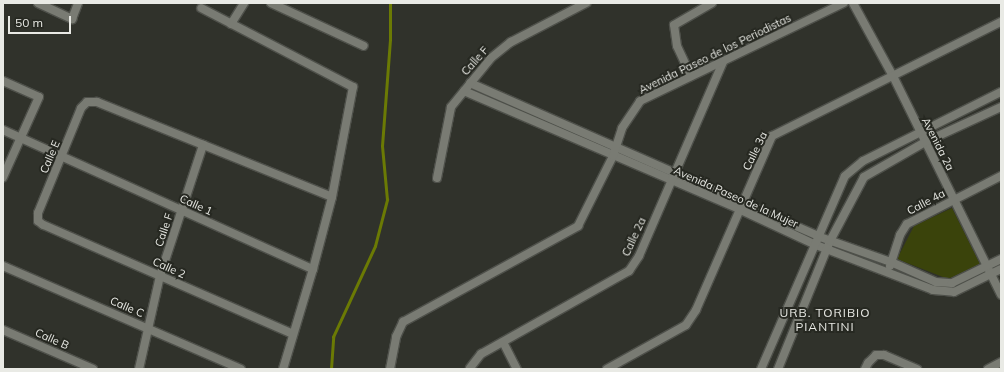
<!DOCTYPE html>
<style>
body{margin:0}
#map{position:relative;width:1004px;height:372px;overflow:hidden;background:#30322b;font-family:Mulish,sans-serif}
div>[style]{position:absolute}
.green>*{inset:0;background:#3a430b}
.stream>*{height:2.5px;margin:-1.25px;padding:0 1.25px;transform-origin:1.25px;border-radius:1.25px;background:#6b7a04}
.roads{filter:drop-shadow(1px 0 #4e504a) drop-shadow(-1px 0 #4e504a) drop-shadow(0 1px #4e504a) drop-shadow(0 -1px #4e504a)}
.minor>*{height:8px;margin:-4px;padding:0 4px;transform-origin:4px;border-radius:4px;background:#797b73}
span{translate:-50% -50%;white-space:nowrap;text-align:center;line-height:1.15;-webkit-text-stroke:4px #262821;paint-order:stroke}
.street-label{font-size:11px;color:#e9eae5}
.neighbourhood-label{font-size:12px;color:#e9eae5;letter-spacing:1px}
.frame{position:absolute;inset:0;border:4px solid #e9eae5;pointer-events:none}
.scale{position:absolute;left:8px;top:16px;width:63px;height:18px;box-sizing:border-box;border:2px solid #e9eae5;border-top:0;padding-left:5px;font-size:12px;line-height:14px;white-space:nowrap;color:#e9eae5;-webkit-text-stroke:3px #262821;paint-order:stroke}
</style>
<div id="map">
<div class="green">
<i style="clip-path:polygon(952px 208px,980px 264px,948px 279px,897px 259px,914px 226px)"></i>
</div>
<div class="stream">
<i style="left:331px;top:369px;width:32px;rotate:-86deg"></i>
<i style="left:333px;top:337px;width:100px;rotate:-65.2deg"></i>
<i style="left:375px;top:246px;width:48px;rotate:-75.4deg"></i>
<i style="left:387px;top:200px;width:54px;rotate:-95.3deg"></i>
<i style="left:382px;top:146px;width:106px;rotate:-85.7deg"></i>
<i style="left:390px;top:40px;width:37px;rotate:-90deg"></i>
</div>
<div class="roads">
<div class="minor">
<i style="left:38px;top:3px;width:38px;rotate:25deg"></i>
<i style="left:72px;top:19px;width:17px;rotate:-69deg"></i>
<i style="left:271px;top:3px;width:102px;rotate:24.8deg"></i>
<i style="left:853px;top:3px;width:83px;rotate:61.3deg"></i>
<i style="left:893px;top:76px;width:244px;rotate:63.7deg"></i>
<i style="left:231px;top:24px;width:25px;rotate:-58deg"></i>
<i style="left:691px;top:76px;width:33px;rotate:-115deg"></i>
<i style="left:677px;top:46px;width:21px;rotate:-98deg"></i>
<i style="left:674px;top:25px;width:44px;rotate:-30.1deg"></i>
<i style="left:3px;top:81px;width:39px;rotate:24deg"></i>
<i style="left:39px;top:97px;width:88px;rotate:114.2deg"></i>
<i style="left:470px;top:83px;width:382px;rotate:23.7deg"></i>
<i style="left:820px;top:237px;width:75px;rotate:19.4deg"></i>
<i style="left:891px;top:262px;width:49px;rotate:24deg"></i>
<i style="left:936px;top:282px;width:16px;rotate:4deg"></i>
<i style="left:952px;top:283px;width:55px;rotate:-26.1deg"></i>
<i style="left:464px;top:91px;width:301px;rotate:23.2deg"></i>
<i style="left:741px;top:210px;width:83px;rotate:25deg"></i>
<i style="left:816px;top:245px;width:125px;rotate:21deg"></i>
<i style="left:933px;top:290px;width:21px;rotate:5deg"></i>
<i style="left:954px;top:292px;width:52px;rotate:-26.1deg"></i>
<i style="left:3px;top:130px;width:340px;rotate:24.2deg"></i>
<i style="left:313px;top:269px;width:74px;rotate:-75.2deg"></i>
<i style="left:332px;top:197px;width:112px;rotate:-79.2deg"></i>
<i style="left:353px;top:87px;width:171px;rotate:-152.5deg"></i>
<i style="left:437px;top:178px;width:72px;rotate:-78.8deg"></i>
<i style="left:451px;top:107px;width:63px;rotate:-50.8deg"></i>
<i style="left:491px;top:58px;width:26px;rotate:-39deg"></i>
<i style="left:511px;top:42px;width:85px;rotate:-27.5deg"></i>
<i style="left:3px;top:266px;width:259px;rotate:23.4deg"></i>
<i style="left:890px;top:266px;width:33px;rotate:-72deg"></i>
<i style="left:900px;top:235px;width:13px;rotate:-58deg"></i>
<i style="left:907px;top:224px;width:106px;rotate:-27.1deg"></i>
<i style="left:3px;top:330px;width:98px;rotate:23.4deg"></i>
<i style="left:293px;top:334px;width:273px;rotate:-156.4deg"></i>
<i style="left:43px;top:225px;width:6px;rotate:-141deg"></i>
<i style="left:38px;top:221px;width:8px;rotate:-90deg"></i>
<i style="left:38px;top:213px;width:113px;rotate:-67.7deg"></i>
<i style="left:81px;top:108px;width:8px;rotate:-45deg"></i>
<i style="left:87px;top:102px;width:10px"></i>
<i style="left:97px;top:102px;width:253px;rotate:22deg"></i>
<i style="left:503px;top:342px;width:30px;rotate:63deg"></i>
<i style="left:470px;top:368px;width:18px;rotate:-52deg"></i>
<i style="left:481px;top:354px;width:170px;rotate:-29.3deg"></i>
<i style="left:629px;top:271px;width:18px;rotate:-56deg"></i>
<i style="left:639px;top:256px;width:211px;rotate:-66.6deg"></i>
<i style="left:139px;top:369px;width:95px;rotate:-77.3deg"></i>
<i style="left:160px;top:276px;width:138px;rotate:-71.8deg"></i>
<i style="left:283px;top:369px;width:104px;rotate:-73.3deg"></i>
<i style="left:390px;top:369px;width:33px;rotate:-79deg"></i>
<i style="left:396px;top:337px;width:17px;rotate:-65deg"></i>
<i style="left:403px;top:322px;width:200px;rotate:-28.7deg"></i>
<i style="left:578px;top:226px;width:78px;rotate:-63.4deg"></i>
<i style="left:613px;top:156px;width:29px;rotate:-72deg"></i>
<i style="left:622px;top:128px;width:32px;rotate:-56deg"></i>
<i style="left:640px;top:101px;width:226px;rotate:-25.7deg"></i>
<i style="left:607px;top:369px;width:90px;rotate:-29.1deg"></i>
<i style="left:686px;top:325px;width:18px;rotate:-56deg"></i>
<i style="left:696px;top:310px;width:190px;rotate:-66.4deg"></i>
<i style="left:772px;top:136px;width:256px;rotate:-26.5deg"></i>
<i style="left:761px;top:369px;width:210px;rotate:-66.5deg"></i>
<i style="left:845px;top:176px;width:23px;rotate:-40deg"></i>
<i style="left:863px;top:161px;width:154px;rotate:-26.6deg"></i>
<i style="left:778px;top:369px;width:138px;rotate:-67.9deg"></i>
<i style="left:830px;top:241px;width:72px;rotate:-62deg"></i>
<i style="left:864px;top:177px;width:70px;rotate:-29.8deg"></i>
<i style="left:925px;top:142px;width:84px;rotate:-24.7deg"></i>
<i style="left:865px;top:369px;width:7px;rotate:-63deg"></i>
<i style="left:868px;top:363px;width:11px;rotate:-45deg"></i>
<i style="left:876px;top:355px;width:8px"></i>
<i style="left:884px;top:355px;width:36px;rotate:23deg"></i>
<i style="left:988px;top:369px;width:15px;rotate:-28deg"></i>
</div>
</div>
<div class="street-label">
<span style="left:715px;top:54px;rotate:-26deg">Avenida Paseo de los Periodistas</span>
<span style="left:475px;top:61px;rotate:-48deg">Calle F</span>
<span style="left:938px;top:144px;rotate:63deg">Avenida 2a</span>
<span style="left:755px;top:151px;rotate:-64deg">Calle 3a</span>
<span style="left:50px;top:157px;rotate:-67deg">Calle E</span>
<span style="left:736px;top:197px;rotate:24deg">Avenida Paseo de la Mujer</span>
<span style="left:926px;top:202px;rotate:-28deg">Calle 4a</span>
<span style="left:196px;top:205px;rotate:24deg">Calle 1</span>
<span style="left:164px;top:230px;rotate:-71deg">Calle F</span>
<span style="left:634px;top:237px;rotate:-65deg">Calle 2a</span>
<span style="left:169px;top:268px;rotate:24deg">Calle 2</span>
<span style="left:127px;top:307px;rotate:23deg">Calle C</span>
<span style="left:52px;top:339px;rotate:24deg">Calle B</span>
</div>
<div class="neighbourhood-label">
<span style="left:825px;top:320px">URB. TORIBIO<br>PIANTINI</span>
</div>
<div class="frame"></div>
<div class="scale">50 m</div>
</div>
